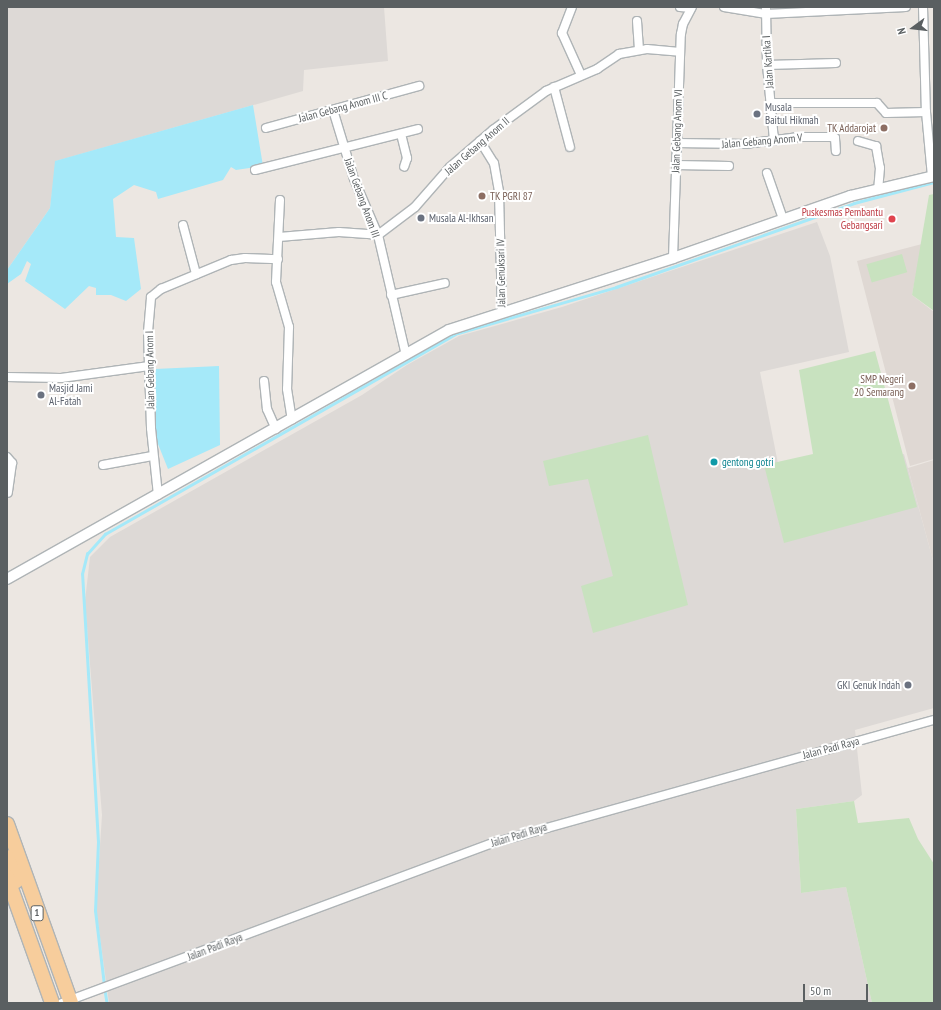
<!DOCTYPE html>
<style>
body{margin:0}
#map{position:relative;width:941px;height:1010px;overflow:hidden;background:#ece7e2;font-family:"PT Sans Narrow",sans-serif}
div>[style]{position:absolute}
.industrial>*{inset:0;background:#ddd9d6}
.education>*{inset:0;background:#dfd8d3}
.green>*{inset:0;background:#c8e2bf;transform-origin:0 0}
.water>*{inset:0;background:#a5e9f9}
.stream>*{height:2.5px;margin:-1.25px;padding:0 1.25px;transform-origin:1.25px;border-radius:1.25px;background:#a5e9f9}
.roads{filter:drop-shadow(1px 0 #afb4b6) drop-shadow(-1px 0 #afb4b6) drop-shadow(0 1px #afb4b6) drop-shadow(0 -1px #afb4b6)}
.minor>*{height:8px;margin:-4px;padding:0 4px;transform-origin:4px;border-radius:4px;background:#fff}
.tertiary>*{height:10px;margin:-5px;padding:0 5px;transform-origin:5px;border-radius:5px;background:#fff}
.trunk>*{height:14px;margin:-7px;padding:0 7px;transform-origin:7px;border-radius:7px;background:#f7cd9c}
.dots>*{width:11px;height:11px;translate:-50% -50%;box-sizing:border-box;border:2px solid #fff;border-radius:50%}
span{translate:-50% -50%;white-space:nowrap;text-align:center;line-height:1.15;-webkit-text-stroke:4px #fff;paint-order:stroke}
.shield-label span{padding:1px 3px;background:#fff;border:1px solid;border-radius:3px;-webkit-text-stroke-width:0}
.shield-label{font-size:10px;color:#5a5f61;font-weight:700}
.street-label{font-size:11px;color:#5a5f61}
.worship-label{font-size:11px;color:#5b616d}
.left{translate:0 -50%;text-align:left}
.right{translate:-100% -50%;text-align:right}
.education-label{font-size:11px;color:#785e54}
.health-label{font-size:11px;color:#be3a42}
.culture-label{font-size:11px;color:#0d838f}
.frame{position:absolute;inset:0;border:8px solid #5a5f61;pointer-events:none}
.north{position:absolute;left:893px;top:8px;width:40px;height:40px;-webkit-text-stroke:3px #fff;paint-order:stroke;rotate:255deg;font-size:11px;font-weight:700;line-height:16px;text-align:center;color:#5a5f61}
.north::after{content:'';display:block;margin:auto;width:14px;height:18px;background:#5a5f61;clip-path:polygon(50% 0,100% 100%,50% 72%,0 100%)}
.scale{position:absolute;left:803px;top:984px;width:65px;height:18px;box-sizing:border-box;border:2px solid #5a5f61;border-top:0;padding-left:5px;font-size:12px;line-height:14px;white-space:nowrap;color:#5a5f61;-webkit-text-stroke:3px #fff;paint-order:stroke}
</style>
<div id="map">
<div class="industrial">
<i style="clip-path:polygon(7px 7px,384px 7px,388px 61px,304px 70px,303px 91px,56px 161px,50px 208px,7px 270px)"></i>
<i style="clip-path:polygon(817px 222px,830px 256px,849px 352px,760px 372px,782px 484px,904px 454px,934px 564px,934px 708px,855px 730px,862px 795px,854px 801px,796px 809px,801px 893px,846px 887px,872px 1003px,109px 1003px,96px 908px,102px 815px,85px 601px,90px 557px,110px 537px,362px 395px,407px 365px,459px 336px,562px 307px)"></i>
</div>
<div class="education">
<i style="clip-path:polygon(922px 244px,912px 295px,934px 312px,934px 459px,910px 466px,857px 261px)"></i>
<i style="clip-path:polygon(934px 460px,934px 564px,908px 468px)"></i>
</div>
<div class="green">
<i style="clip-path:polygon(934px 194px,934px 311px,912px 295px,929px 195px)"></i>
<i style="left:902px;top:254px;width:19px;height:37px;rotate:74deg"></i>
<i style="clip-path:polygon(875px 351px,917px 507px,784px 543px,764px 465px,813px 454px,799px 370px)"></i>
<i style="clip-path:polygon(648px 435px,688px 605px,593px 633px,581px 586px,613px 576px,588px 479px,549px 486px,543px 461px)"></i>
<i style="clip-path:polygon(854px 801px,858px 823px,909px 818px,918px 839px,934px 864px,934px 1003px,872px 1003px,846px 887px,801px 893px,796px 809px)"></i>
</div>
<div class="water">
<i style="clip-path:polygon(253px 105px,263px 166px,236px 170px,231px 167px,223px 180px,158px 199px,156px 192px,134px 185px,113px 199px,116px 237px,134px 238px,141px 289px,126px 301px,111px 295px,96px 295px,96px 288px,89px 286px,65px 309px,25px 281px,31px 264px,27px 261px,21px 274px,7px 284px,7px 270px,50px 208px,55px 161px)"></i>
<i style="clip-path:polygon(219px 366px,220px 445px,168px 469px,156px 439px,155px 369px)"></i>
</div>
<div class="stream">
<i style="left:104px;top:985px;width:75px;rotate:-96.9deg"></i>
<i style="left:95px;top:911px;width:69px;rotate:-87.5deg"></i>
<i style="left:98px;top:842px;width:268px;rotate:-93.4deg"></i>
<i style="left:82px;top:574px;width:21px;rotate:-76deg"></i>
<i style="left:87px;top:554px;width:27px;rotate:-48deg"></i>
<i style="left:105px;top:534px;width:406px;rotate:-29.7deg"></i>
<i style="left:458px;top:333px;width:165px;rotate:-16.2deg"></i>
<i style="left:616px;top:287px;width:252px;rotate:-19.4deg"></i>
<i style="left:854px;top:203px;width:83px;rotate:-14.7deg"></i>
<i style="left:105px;top:990px;width:13px;rotate:81deg"></i>
</div>
<div class="roads">
<div class="minor">
<i style="left:572px;top:7px;width:28px;rotate:111deg"></i>
<i style="left:562px;top:33px;width:46px;rotate:65.7deg"></i>
<i style="left:680px;top:7px;width:11px;rotate:5deg"></i>
<i style="left:724px;top:7px;width:43px;rotate:9.5deg"></i>
<i style="left:766px;top:14px;width:140px;rotate:-2.9deg"></i>
<i style="left:766px;top:7px;width:58px;rotate:89deg"></i>
<i style="left:767px;top:65px;width:76px;rotate:84.7deg"></i>
<i style="left:923px;top:7px;width:105px;rotate:88.4deg"></i>
<i style="left:926px;top:112px;width:65px;rotate:84.7deg"></i>
<i style="left:637px;top:21px;width:29px;rotate:86deg"></i>
<i style="left:767px;top:65px;width:69px;rotate:-1.7deg"></i>
<i style="left:554px;top:87px;width:62px;rotate:75.1deg"></i>
<i style="left:771px;top:103px;width:106px"></i>
<i style="left:877px;top:103px;width:13px;rotate:48deg"></i>
<i style="left:886px;top:113px;width:40px;rotate:-1.4deg"></i>
<i style="left:333px;top:110px;width:72px;rotate:73.1deg"></i>
<i style="left:354px;top:179px;width:61px;rotate:66.8deg"></i>
<i style="left:378px;top:235px;width:123px;rotate:76.9deg"></i>
<i style="left:266px;top:128px;width:159px;rotate:-15.4deg"></i>
<i style="left:401px;top:134px;width:25px;rotate:76deg"></i>
<i style="left:407px;top:158px;width:9px;rotate:108deg"></i>
<i style="left:480px;top:141px;width:26px;rotate:58deg"></i>
<i style="left:494px;top:163px;width:29px;rotate:80deg"></i>
<i style="left:499px;top:192px;width:120px;rotate:88.6deg"></i>
<i style="left:858px;top:141px;width:19px;rotate:16deg"></i>
<i style="left:876px;top:146px;width:22px;rotate:80deg"></i>
<i style="left:880px;top:168px;width:21px;rotate:95deg"></i>
<i style="left:676px;top:143px;width:69px;rotate:0.8deg"></i>
<i style="left:745px;top:144px;width:54px;rotate:-7.4deg"></i>
<i style="left:799px;top:137px;width:32px"></i>
<i style="left:831px;top:137px;width:4px;rotate:14deg"></i>
<i style="left:835px;top:138px;width:13px;rotate:86deg"></i>
<i style="left:676px;top:165px;width:53px;rotate:1.1deg"></i>
<i style="left:255px;top:170px;width:168px;rotate:-14.1deg"></i>
<i style="left:767px;top:173px;width:49px;rotate:70.8deg"></i>
<i style="left:280px;top:200px;width:82px;rotate:92.8deg"></i>
<i style="left:276px;top:282px;width:47px;rotate:73.9deg"></i>
<i style="left:289px;top:327px;width:62px;rotate:91.8deg"></i>
<i style="left:287px;top:389px;width:31px;rotate:81deg"></i>
<i style="left:183px;top:225px;width:51px;rotate:75.1deg"></i>
<i style="left:279px;top:237px;width:60px;rotate:-4.8deg"></i>
<i style="left:339px;top:232px;width:39px;rotate:4deg"></i>
<i style="left:378px;top:235px;width:46px;rotate:-37.1deg"></i>
<i style="left:415px;top:207px;width:53px;rotate:-48.8deg"></i>
<i style="left:450px;top:167px;width:57px;rotate:-40.7deg"></i>
<i style="left:493px;top:130px;width:66px;rotate:-36.3deg"></i>
<i style="left:546px;top:91px;width:56px;rotate:-23.3deg"></i>
<i style="left:597px;top:69px;width:27px;rotate:-34deg"></i>
<i style="left:619px;top:54px;width:28px;rotate:-10deg"></i>
<i style="left:647px;top:49px;width:33px;rotate:5deg"></i>
<i style="left:673px;top:258px;width:224px;rotate:-88deg"></i>
<i style="left:681px;top:34px;width:10px;rotate:-79deg"></i>
<i style="left:683px;top:24px;width:19px;rotate:-62deg"></i>
<i style="left:391px;top:295px;width:55px;rotate:-12.5deg"></i>
<i style="left:7px;top:377px;width:54px;rotate:1.1deg"></i>
<i style="left:61px;top:378px;width:89px;rotate:-7.8deg"></i>
<i style="left:264px;top:381px;width:28px;rotate:84deg"></i>
<i style="left:267px;top:409px;width:22px;rotate:66deg"></i>
<i style="left:7px;top:457px;width:8px;rotate:50deg"></i>
<i style="left:12px;top:463px;width:30px;rotate:98deg"></i>
<i style="left:103px;top:465px;width:50px;rotate:-10.4deg"></i>
<i style="left:158px;top:495px;width:67px;rotate:-96deg"></i>
<i style="left:151px;top:428px;width:96px;rotate:-91.8deg"></i>
<i style="left:148px;top:332px;width:35px;rotate:-85deg"></i>
<i style="left:151px;top:297px;width:13px;rotate:-39deg"></i>
<i style="left:161px;top:289px;width:76px;rotate:-22.5deg"></i>
<i style="left:231px;top:260px;width:14px;rotate:-8deg"></i>
<i style="left:245px;top:258px;width:33px;rotate:2deg"></i>
<i style="left:62px;top:1003px;width:460px;rotate:-20.4deg"></i>
<i style="left:493px;top:843px;width:458px;rotate:-15.6deg"></i>
</div>
<div class="tertiary">
<i style="left:7px;top:579px;width:507px;rotate:-29.39deg"></i>
<i style="left:449px;top:330px;width:235px;rotate:-17.8deg"></i>
<i style="left:673px;top:258px;width:188px;rotate:-19.3deg"></i>
<i style="left:850px;top:196px;width:86px;rotate:-13.4deg"></i>
</div>
<div class="trunk">
<i style="left:7px;top:824px;width:190px;rotate:70.3deg"></i>
<i style="left:7px;top:857px;width:26px;rotate:69deg"></i>
<i style="left:7px;top:877px;width:134px;rotate:70.3deg"></i>
</div>
</div>
<div class="dots">
<i style="left:757px;top:114px;background:#6b7280"></i>
<i style="left:884px;top:128px;background:#8d6e63"></i>
<i style="left:482px;top:196px;background:#8d6e63"></i>
<i style="left:421px;top:218px;background:#6b7280"></i>
<i style="left:892px;top:219px;background:#e0444e"></i>
<i style="left:912px;top:386px;background:#8d6e63"></i>
<i style="left:41px;top:395px;background:#6b7280"></i>
<i style="left:714px;top:462px;background:#0f9aa8"></i>
<i style="left:908px;top:685px;background:#6b7280"></i>
</div>
<div class="shield-label">
<span style="left:37px;top:913px">1</span>
</div>
<div class="street-label">
<span style="left:768px;top:62px;rotate:-94deg">Jalan Kartika I</span>
<span style="left:343px;top:107px;rotate:-15deg">Jalan Gebang Anom III C</span>
<span style="left:677px;top:131px;rotate:-88deg">Jalan Gebang Anom VI</span>
<span style="left:762px;top:141px;rotate:-5deg">Jalan Gebang Anom V</span>
<span style="left:477px;top:146px;rotate:-41deg">Jalan Gebang Anom II</span>
<span style="left:362px;top:198px;rotate:70deg">Jalan Gebang Anom III</span>
<span style="left:501px;top:273px;rotate:-91deg">Jalan Genuksari IV</span>
<span style="left:150px;top:370px;rotate:-91deg">Jalan Gebang Anom I</span>
<span style="left:831px;top:748px;rotate:-15deg">Jalan Padi Raya</span>
<span style="left:519px;top:835px;rotate:-17deg">Jalan Padi Raya</span>
<span style="left:215px;top:947px;rotate:-21deg">Jalan Padi Raya</span>
</div>
<div class="worship-label">
<span class="left" style="left:765px;top:114px">Musala<br>Baitul Hikmah</span>
<span class="left" style="left:429px;top:218px">Musala Al-Ikhsan</span>
<span class="left" style="left:49px;top:395px">Masjid Jami<br>Al-Fatah</span>
<span class="right" style="left:900px;top:685px">GKI Genuk Indah</span>
</div>
<div class="education-label">
<span class="right" style="left:876px;top:128px">TK Addarojat</span>
<span class="left" style="left:490px;top:196px">TK PGRI 87</span>
<span class="right" style="left:904px;top:386px">SMP Negeri<br>20 Semarang</span>
</div>
<div class="health-label">
<span class="right" style="left:883px;top:219px">Puskesmas Pembantu<br>Gebangsari</span>
</div>
<div class="culture-label">
<span class="left" style="left:722px;top:462px">gentong gotri</span>
</div>
<div class="frame"></div>
<div class="north">N</div>
<div class="scale">50 m</div>
</div>
